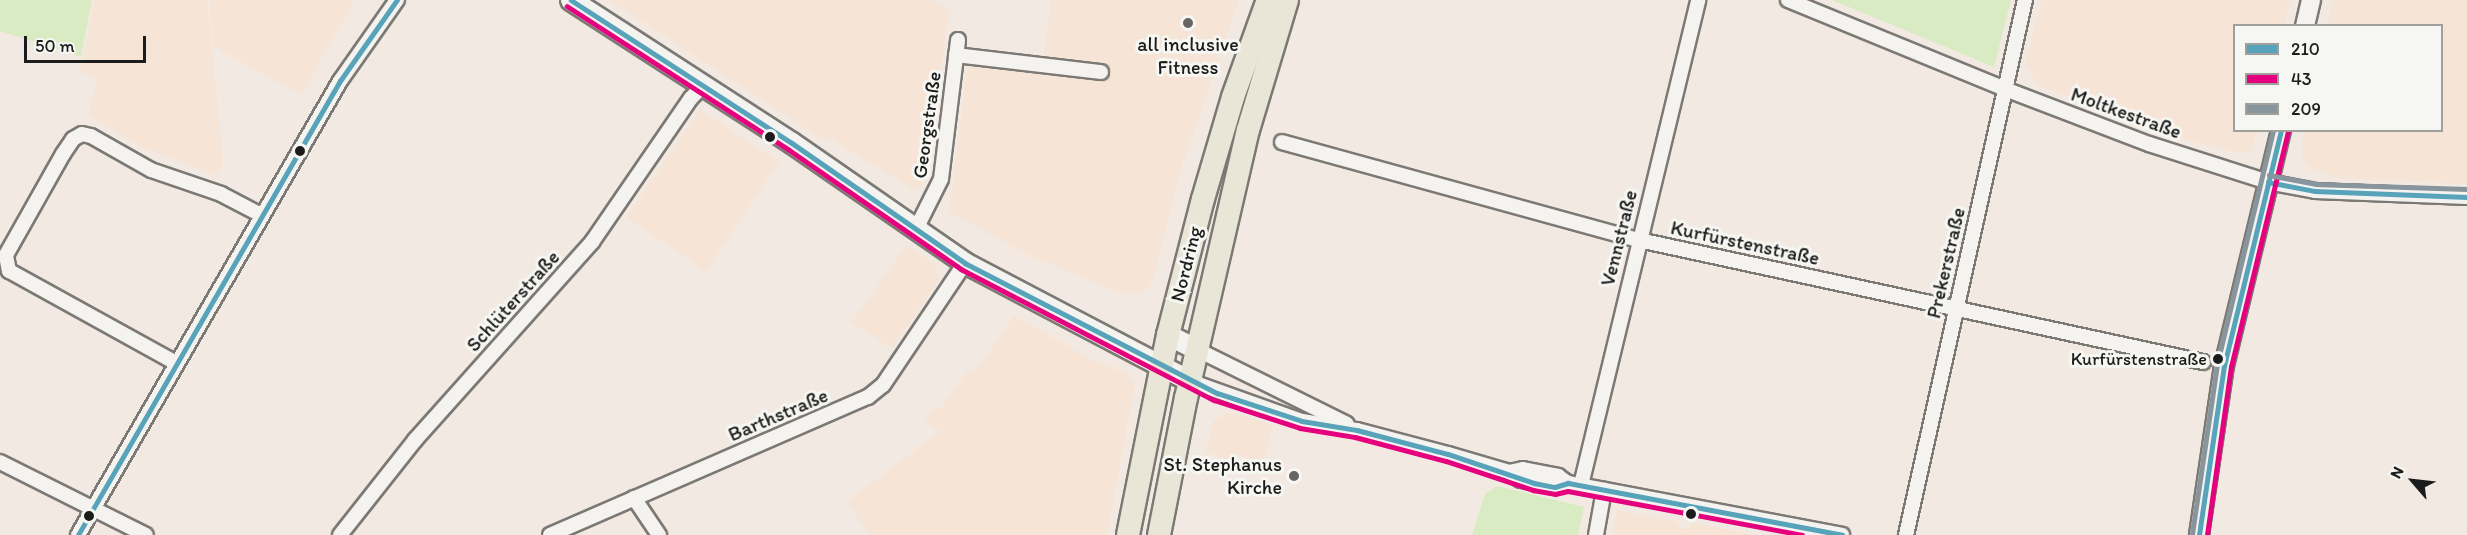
<!DOCTYPE html>
<meta charset="utf-8">
<style>
body{margin:0}
#map{position:relative;width:2467px;height:535px;overflow:hidden;background:#f2eae2;font-family:Itim,sans-serif}
div>[style]{position:absolute}
.built>*{inset:0;background:#f6e4d6;transform-origin:0 0}
.green>*{inset:0;background:#d9ebc2}
.roads{filter:drop-shadow(2px 0 #7c7975) drop-shadow(-2px 0 #7c7975) drop-shadow(0 2px #7c7975) drop-shadow(0 -2px #7c7975)}
.minor>*{height:14px;margin:-7px;padding:0 7px;transform-origin:7px;border-radius:7px;background:#f5f3f0}
.tertiary>*{height:18px;margin:-9px;padding:0 9px;transform-origin:9px;border-radius:9px;background:#f5f3f0}
.secondary>*{height:20px;margin:-10px;padding:0 10px;transform-origin:10px;border-radius:10px;background:#f5f3f0}
.primary>*{height:22px;margin:-11px;padding:0 11px;transform-origin:11px;border-radius:11px;background:#e9e5d7}
.bus-1>*{height:4.5px;margin:-2.25px;padding:0 2.25px;transform-origin:2.25px;border-radius:2.25px;background:#57a3ba}
.bus-2>*{height:4.5px;margin:-2.25px;padding:0 2.25px;transform-origin:2.25px;border-radius:2.25px;background:#e5007d}
.bus-3>*{height:4.5px;margin:-2.25px;padding:0 2.25px;transform-origin:2.25px;border-radius:2.25px;background:#88959d}
.dots>*{width:16px;height:16px;translate:-50% -50%;box-sizing:border-box;border:3px solid #f6f6f2;border-radius:50%}
span{translate:-50% -50%;white-space:nowrap;text-align:center;line-height:1.15;-webkit-text-stroke:6px #f6f6f2;paint-order:stroke}
.bus-label{font-size:18px;color:#1c1c1c}
.right{translate:-100% -50%;text-align:right}
.poi-label{font-size:20px;color:#1c1c1c}
.street-label{font-size:20px;color:#1c1c1c}
.legend{position:absolute;left:2233px;top:24px;width:210px;height:108px;box-sizing:border-box;background:#f6f6f2;border:2px solid #9f9f9c;margin:0;padding:8px 10px;list-style:none;font-size:18px;color:#1c1c1c}
.legend li{display:flex;align-items:center;gap:12px;height:30px}
.legend b{width:30px;border:2px solid #9f9f9c}
.north{position:absolute;left:2383px;top:451px;width:60px;height:60px;-webkit-text-stroke:4px #f6f6f2;paint-order:stroke;rotate:298deg;font-size:16px;font-weight:700;line-height:24px;text-align:center;color:#1c1c1c}
.north::after{content:'';display:block;margin:auto;width:21px;height:27px;background:#1c1c1c;clip-path:polygon(50% 0,100% 100%,50% 72%,0 100%)}
.scale{position:absolute;left:24px;top:36px;width:122px;height:27px;box-sizing:border-box;border:3px solid #1c1c1c;border-top:0;padding-left:8px;font-size:18px;line-height:21px;white-space:nowrap;color:#1c1c1c;-webkit-text-stroke:4px #f6f6f2;paint-order:stroke}
</style>
<div id="map">
<div class="built">
<i style="clip-path:polygon(94px 0,207px 0,223px 161px,217px 175px,143px 148px,89px 116px,97px 77px,80px 72px)"></i>
<i style="clip-path:polygon(209px 0,355px 0,301px 95px,213px 46px)"></i>
<i style="clip-path:polygon(609px 0,932px 0,949px 10px,928px 176px,921px 186px,912px 189px,833px 140px,822px 139px)"></i>
<i style="clip-path:polygon(1051px 0,1239px 0,1181px 169px,1152px 282px,1146px 291px,1138px 294px,1118px 292px,1032px 257px,949px 212px,969px 52px,1043px 61px)"></i>
<i style="clip-path:polygon(2042px 0,2290px 0,2284px 25px,2234px 26px,2234px 130px,2257px 131px,2252px 150px,2242px 154px,2171px 136px,2039px 86px,2025px 64px)"></i>
<i style="clip-path:polygon(2333px 0,2467px 0,2467px 184px,2342px 179px,2311px 169px,2302px 160px,2303px 131px,2442px 130px,2442px 26px,2327px 25px)"></i>
<i style="left:700px;top:109px;width:95px;height:131px;rotate:34deg"></i>
<i style="clip-path:polygon(906px 245px,935px 264px,939px 280px,892px 348px,851px 323px)"></i>
<i style="clip-path:polygon(1014px 316px,1089px 358px,1127px 374px,1135px 385px,1107px 535px,869px 535px,847px 502px,940px 431px,924px 420px,935px 406px,940px 409px,969px 369px,974px 373px)"></i>
<i style="clip-path:polygon(1230px 412px,1273px 425px,1263px 462px,1234px 454px,1232px 461px,1206px 453px,1213px 421px)"></i>
<i style="clip-path:polygon(1617px 510px,1679px 522px,1678px 527px,1689px 529px,1691px 522px,1756px 535px,1612px 535px)"></i>
</div>
<div class="green">
<i style="clip-path:polygon(0 0,92px 0,81px 57px,0 31px)"></i>
<i style="clip-path:polygon(1832px 0,2011px 0,1994px 67px)"></i>
<i style="clip-path:polygon(1497px 486px,1584px 507px,1578px 535px,1472px 535px,1485px 494px)"></i>
</div>
<div class="roads">
<div class="minor">
<i style="left:1788px;top:0;width:235px;rotate:22.3deg"></i>
<i style="left:2005px;top:89px;width:154px;rotate:20.9deg"></i>
<i style="left:2149px;top:144px;width:125px;rotate:17.7deg"></i>
<i style="left:2268px;top:182px;width:48px;rotate:10.8deg"></i>
<i style="left:2315px;top:191px;width:152px;rotate:2.3deg"></i>
<i style="left:956px;top:55px;width:146px;rotate:6.7deg"></i>
<i style="left:1282px;top:142px;width:370px;rotate:15.4deg"></i>
<i style="left:1639px;top:240px;width:577px;rotate:12.21deg"></i>
<i style="left:915px;top:231px;width:58px;rotate:-63.4deg"></i>
<i style="left:941px;top:179px;width:140px;rotate:-83deg"></i>
<i style="left:1198px;top:350px;width:166px;rotate:26.4deg"></i>
<i style="left:176px;top:363px;width:191px;rotate:-151.1deg"></i>
<i style="left:9px;top:271px;width:16px;rotate:-101deg"></i>
<i style="left:6px;top:255px;width:116px;rotate:-60.6deg"></i>
<i style="left:63px;top:154px;width:18px;rotate:-56deg"></i>
<i style="left:73px;top:139px;width:10px;rotate:-29deg"></i>
<i style="left:82px;top:134px;width:9px;rotate:13deg"></i>
<i style="left:91px;top:136px;width:69px;rotate:29.5deg"></i>
<i style="left:151px;top:170px;width:74px;rotate:18.9deg"></i>
<i style="left:221px;top:194px;width:45px;rotate:27.7deg"></i>
<i style="left:1190px;top:381px;width:119px;rotate:19.7deg"></i>
<i style="left:1302px;top:421px;width:56px;rotate:9.3deg"></i>
<i style="left:1357px;top:430px;width:94px;rotate:14.8deg"></i>
<i style="left:1448px;top:454px;width:64px;rotate:16.4deg"></i>
<i style="left:1509px;top:472px;width:14px;rotate:34deg"></i>
<i style="left:1521px;top:480px;width:35px;rotate:12deg"></i>
<i style="left:1555px;top:487px;width:14px;rotate:-17deg"></i>
<i style="left:0;top:462px;width:163px;rotate:26.6deg"></i>
<i style="left:1509px;top:472px;width:14px;rotate:-12deg"></i>
<i style="left:1523px;top:469px;width:36px;rotate:11deg"></i>
<i style="left:1558px;top:476px;width:12px;rotate:35deg"></i>
<i style="left:1568px;top:483px;width:279px;rotate:10.7deg"></i>
<i style="left:1581px;top:485px;width:499px;rotate:-76.4deg"></i>
<i style="left:634px;top:498px;width:45px;rotate:56deg"></i>
<i style="left:78px;top:535px;width:524px;rotate:-60.01deg"></i>
<i style="left:340px;top:81px;width:99px;rotate:-54.9deg"></i>
<i style="left:340px;top:535px;width:121px;rotate:-51.7deg"></i>
<i style="left:415px;top:440px;width:266px;rotate:-48.2deg"></i>
<i style="left:592px;top:242px;width:175px;rotate:-55.5deg"></i>
<i style="left:691px;top:98px;width:18px;rotate:-45deg"></i>
<i style="left:550px;top:535px;width:347px;rotate:-23.5deg"></i>
<i style="left:868px;top:397px;width:19px;rotate:-39deg"></i>
<i style="left:883px;top:385px;width:147px;rotate:-56.1deg"></i>
<i style="left:1596px;top:535px;width:46px;rotate:-79.9deg"></i>
<i style="left:1906px;top:535px;width:548px;rotate:-77.46deg"></i>
</div>
<div class="tertiary">
<i style="left:2305px;top:26px;width:27px;rotate:-77deg"></i>
<i style="left:2199px;top:535px;width:171px;rotate:-81.6deg"></i>
<i style="left:2224px;top:366px;width:243px;rotate:-76.4deg"></i>
</div>
<div class="secondary">
<i style="left:571px;top:0;width:263px;rotate:32.9deg"></i>
<i style="left:792px;top:143px;width:211px;rotate:34.7deg"></i>
<i style="left:965px;top:263px;width:254px;rotate:27.7deg"></i>
<i style="left:1168px;top:335px;width:34px;rotate:27deg"></i>
</div>
<div class="primary">
<i style="left:1128px;top:535px;width:204px;rotate:-78.7deg"></i>
<i style="left:1168px;top:335px;width:140px;rotate:-75.6deg"></i>
<i style="left:1203px;top:199px;width:106px;rotate:-73.6deg"></i>
<i style="left:1233px;top:97px;width:103px;rotate:-70.2deg"></i>
<i style="left:1159px;top:535px;width:140px;rotate:-78.9deg"></i>
<i style="left:1186px;top:398px;width:275px;rotate:-77deg"></i>
<i style="left:1248px;top:130px;width:136px;rotate:-73.3deg"></i>
</div>
</div>
<div class="bus-1">
<i style="left:571px;top:0;width:263px;rotate:32.9deg"></i>
<i style="left:792px;top:143px;width:211px;rotate:34.7deg"></i>
<i style="left:965px;top:263px;width:284px;rotate:27.3deg"></i>
<i style="left:1217px;top:393px;width:89px;rotate:18.2deg"></i>
<i style="left:1302px;top:421px;width:56px;rotate:9.3deg"></i>
<i style="left:1357px;top:430px;width:94px;rotate:14.8deg"></i>
<i style="left:1448px;top:454px;width:91px;rotate:18.6deg"></i>
<i style="left:1534px;top:483px;width:21px;rotate:11deg"></i>
<i style="left:1555px;top:487px;width:14px;rotate:-17deg"></i>
<i style="left:1568px;top:483px;width:279px;rotate:10.7deg"></i>
<i style="left:2268px;top:182px;width:48px;rotate:10.8deg"></i>
<i style="left:2315px;top:191px;width:152px;rotate:2.3deg"></i>
<i style="left:78px;top:535px;width:524px;rotate:-60.01deg"></i>
<i style="left:340px;top:81px;width:99px;rotate:-54.9deg"></i>
<i style="left:2199px;top:535px;width:171px;rotate:-81.6deg"></i>
<i style="left:2224px;top:366px;width:243px;rotate:-76.4deg"></i>
</div>
<div class="bus-2">
<i style="left:567px;top:6px;width:263px;rotate:32.9deg"></i>
<i style="left:788px;top:149px;width:211px;rotate:34.7deg"></i>
<i style="left:961px;top:269px;width:285px;rotate:27.4deg"></i>
<i style="left:1214px;top:400px;width:90px;rotate:18deg"></i>
<i style="left:1300px;top:428px;width:56px;rotate:9.3deg"></i>
<i style="left:1355px;top:437px;width:94px;rotate:14.8deg"></i>
<i style="left:1446px;top:461px;width:92px;rotate:18.4deg"></i>
<i style="left:1533px;top:490px;width:22px;rotate:10deg"></i>
<i style="left:1555px;top:494px;width:13px;rotate:-13deg"></i>
<i style="left:1568px;top:491px;width:238px;rotate:10.6deg"></i>
<i style="left:2207px;top:535px;width:170px;rotate:-81.9deg"></i>
<i style="left:2231px;top:367px;width:242px;rotate:-76.4deg"></i>
</div>
<div class="bus-3">
<i style="left:2269px;top:175px;width:48px;rotate:10.8deg"></i>
<i style="left:2316px;top:184px;width:151px;rotate:1.9deg"></i>
<i style="left:2192px;top:534px;width:172px;rotate:-81.6deg"></i>
<i style="left:2217px;top:364px;width:241px;rotate:-76.5deg"></i>
</div>
<div class="dots">
<i style="left:1188px;top:23px;background:#676461"></i>
<i style="left:770px;top:137px;background:#1c1c1c"></i>
<i style="left:300px;top:151px;background:#1c1c1c"></i>
<i style="left:2218px;top:359px;background:#1c1c1c"></i>
<i style="left:1294px;top:476px;background:#676461"></i>
<i style="left:1691px;top:514px;background:#1c1c1c"></i>
<i style="left:89px;top:516px;background:#1c1c1c"></i>
</div>
<div class="bus-label">
<span class="right" style="left:2207px;top:359px">Kurfürstenstraße</span>
</div>
<div class="poi-label">
<span style="left:1188px;top:56px">all inclusive<br>Fitness</span>
<span class="right" style="left:1282px;top:476px">St. Stephanus<br>Kirche</span>
</div>
<div class="street-label">
<span style="left:2126px;top:113px;rotate:20deg">Moltkestraße</span>
<span style="left:927px;top:125px;rotate:-82deg">Georgstraße</span>
<span style="left:1619px;top:238px;rotate:-76deg">Vennstraße</span>
<span style="left:1745px;top:243px;rotate:12deg">Kurfürstenstraße</span>
<span style="left:1946px;top:263px;rotate:-77deg">Prekerstraße</span>
<span style="left:1186px;top:264px;rotate:-76deg">Nordring</span>
<span style="left:513px;top:301px;rotate:-48deg">Schlüterstraße</span>
<span style="left:778px;top:415px;rotate:-23deg">Barthstraße</span>
</div>
<ul class="legend">
<li><b style="height:8px;background:#57a3ba"></b>210</li>
<li><b style="height:8px;background:#e5007d"></b>43</li>
<li><b style="height:8px;background:#88959d"></b>209</li>
</ul>
<div class="north">N</div>
<div class="scale">50 m</div>
</div>
